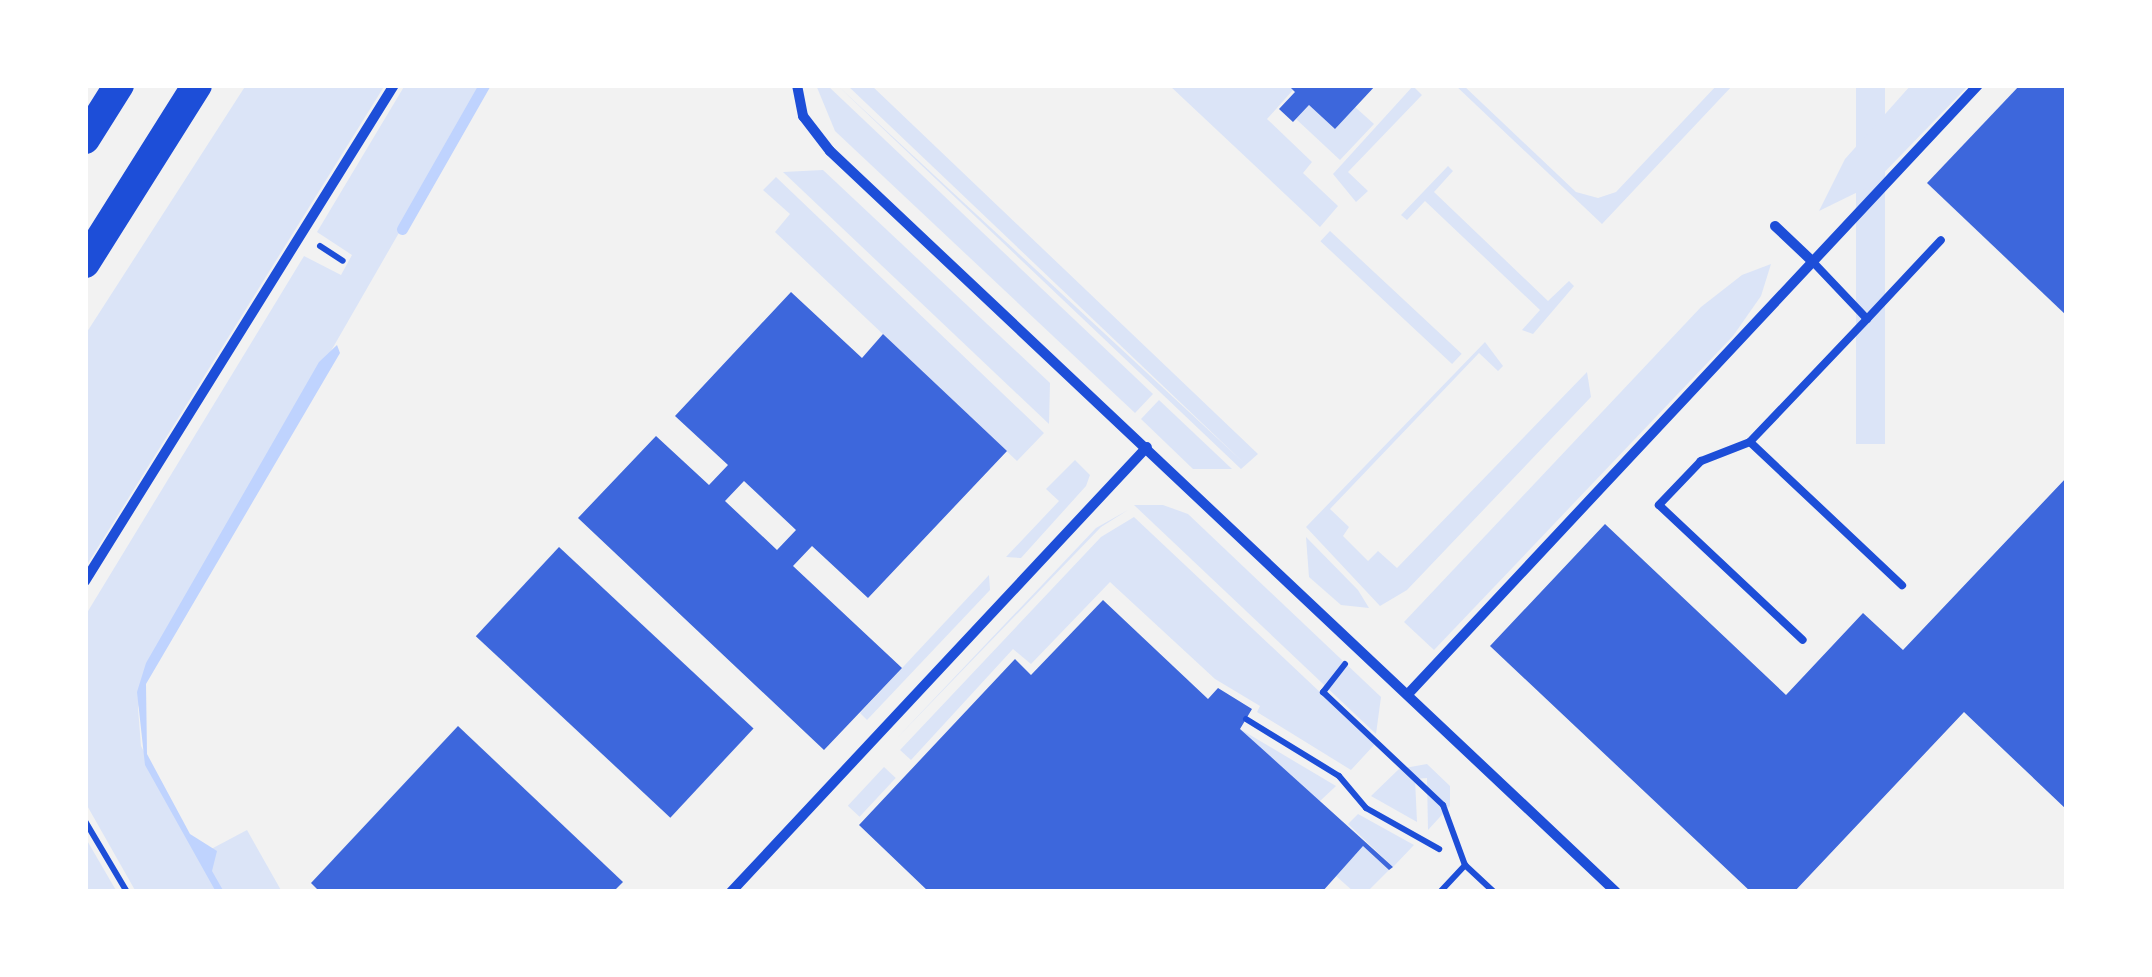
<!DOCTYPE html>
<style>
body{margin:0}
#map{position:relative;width:2152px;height:977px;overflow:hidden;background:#f2f2f2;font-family:Commissioner,sans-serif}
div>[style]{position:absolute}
.green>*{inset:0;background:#dbe4f7;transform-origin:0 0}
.water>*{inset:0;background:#bfd3fe}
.stream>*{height:11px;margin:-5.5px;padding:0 5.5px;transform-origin:5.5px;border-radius:5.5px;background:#bfd3fe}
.building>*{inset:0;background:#3d67dc;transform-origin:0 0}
.path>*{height:6px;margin:-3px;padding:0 3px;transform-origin:3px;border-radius:3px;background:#1d4ed8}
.service>*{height:8px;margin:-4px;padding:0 4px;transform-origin:4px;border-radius:4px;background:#1d4ed8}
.minor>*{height:10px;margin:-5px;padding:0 5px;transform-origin:5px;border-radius:5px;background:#1d4ed8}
.motorway>*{height:30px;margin:-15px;padding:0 15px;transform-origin:15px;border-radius:15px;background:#1d4ed8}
span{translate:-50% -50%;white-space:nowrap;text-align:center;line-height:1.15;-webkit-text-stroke:9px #fff;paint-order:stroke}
.frame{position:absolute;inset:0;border:88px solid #fff;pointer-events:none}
</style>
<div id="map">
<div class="green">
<i style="clip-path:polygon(246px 85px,385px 85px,85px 568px,85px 335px)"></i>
<i style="clip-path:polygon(405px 85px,484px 85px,148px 669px,138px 708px,141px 746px,198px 856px,247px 830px,282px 892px,136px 892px,85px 802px,85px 616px,304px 256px,341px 275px,352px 255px,317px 232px)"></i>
<i style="clip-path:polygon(816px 85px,827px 85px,1153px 394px,1135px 413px,835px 131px)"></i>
<i style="clip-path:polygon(837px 85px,1244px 463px,847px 85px,871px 85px,1258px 454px,1241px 469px)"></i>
<i style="clip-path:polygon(1169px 85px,1288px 85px,1293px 90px,1267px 119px,1312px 162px,1303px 173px,1338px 206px,1320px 227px)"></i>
<i style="clip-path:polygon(1455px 85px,1463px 85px,1576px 192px,1598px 198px,1616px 192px,1717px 85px,1733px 85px,1602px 224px)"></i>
<i style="left:1856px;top:85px;width:29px;height:359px"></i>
<i style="clip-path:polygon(1911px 85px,1969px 85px,1872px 185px,1819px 211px,1845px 159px)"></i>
<i style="clip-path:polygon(1413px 86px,1422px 95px,1348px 172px,1368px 191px,1356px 202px,1333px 174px)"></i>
<i style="clip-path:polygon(1309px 105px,1335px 129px,1355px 107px,1374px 124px,1340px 160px,1296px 119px)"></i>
<i style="clip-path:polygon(1448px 166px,1453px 171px,1434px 192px,1548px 301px,1569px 281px,1574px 286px,1533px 334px,1522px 330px,1540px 310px,1425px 201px,1407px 220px,1401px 215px)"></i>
<i style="clip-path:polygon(823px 170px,1050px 383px,1049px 424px,783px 172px)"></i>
<i style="clip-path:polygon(776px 177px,1044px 433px,1017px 461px,775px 232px,790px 214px,763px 190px)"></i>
<i style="left:1330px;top:231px;width:180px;height:14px;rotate:43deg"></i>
<i style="clip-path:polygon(1771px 264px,1761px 296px,1733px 336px,1434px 650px,1404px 622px,1701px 307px,1742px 275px)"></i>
<i style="clip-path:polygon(1485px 342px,1503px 366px,1498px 371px,1479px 353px,1330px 509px,1349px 527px,1343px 536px,1368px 561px,1378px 551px,1397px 568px,1587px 372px,1591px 397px,1407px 590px,1380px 606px,1306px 527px)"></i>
<i style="clip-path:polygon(1159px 400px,1232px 469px,1193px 469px,1141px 419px)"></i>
<i style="clip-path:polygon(1075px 460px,1090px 475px,1086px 486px,1021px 558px,1006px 557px,1059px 501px,1046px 489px)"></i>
<i style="clip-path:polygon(1134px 505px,1163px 505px,1188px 514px,1381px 697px,1376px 734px)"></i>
<i style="clip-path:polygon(1128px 510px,1101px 527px,896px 739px,1096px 528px)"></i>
<i style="clip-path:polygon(1134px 517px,1375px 744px,1351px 770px,1257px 712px,1260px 706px,1215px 679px,1110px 582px,1031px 664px,1013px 649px,911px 760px,900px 750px,1101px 537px)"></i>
<i style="clip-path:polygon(1306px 537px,1358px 590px,1369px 608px,1341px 605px,1309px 577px)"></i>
<i style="clip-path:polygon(989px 575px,990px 590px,867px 720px,860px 713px)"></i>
<i style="clip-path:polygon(1240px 729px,1336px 786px,1319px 802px)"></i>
<i style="clip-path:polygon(1427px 764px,1450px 786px,1450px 806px,1428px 830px,1427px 778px,1415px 779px,1417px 822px,1371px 796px,1399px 769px)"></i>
<i style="left:884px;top:767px;width:16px;height:53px;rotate:43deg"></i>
<i style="clip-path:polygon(1358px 814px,1414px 845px,1393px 867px,1348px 824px)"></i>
<i style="clip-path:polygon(85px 837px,117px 892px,85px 892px)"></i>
<i style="clip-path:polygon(1363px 846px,1389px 870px,1367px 892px,1354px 892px,1336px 876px)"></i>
</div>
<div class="water">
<i style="clip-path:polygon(337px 345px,340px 353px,146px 684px,147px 754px,190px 834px,217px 851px,212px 871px,224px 892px,216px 892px,145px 765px,137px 692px,146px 663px,230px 517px,319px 362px)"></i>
</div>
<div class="stream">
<i style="left:402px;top:229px;width:166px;rotate:-60.3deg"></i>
</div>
<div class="building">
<i style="clip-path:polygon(1288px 85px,1376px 85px,1335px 129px,1309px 105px,1293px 122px,1279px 109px,1295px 92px)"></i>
<i style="clip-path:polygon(2020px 85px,2067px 85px,2067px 316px,1927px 183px)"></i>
<i style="clip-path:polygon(evenodd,791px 292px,862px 358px,883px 334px,1007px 451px,868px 598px,812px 546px,793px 566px,902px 668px,824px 750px,578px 518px,656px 436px,709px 485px,728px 465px,675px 416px,791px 292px,744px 481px,796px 530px,777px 550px,725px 501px,744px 481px)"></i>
<i style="clip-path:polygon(2067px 477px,2067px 810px,1964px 712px,1794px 892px,1751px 892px,1490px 646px,1605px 524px,1786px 695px,1863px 613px,1903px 650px)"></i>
<i style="left:559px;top:547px;width:266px;height:122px;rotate:43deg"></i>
<i style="clip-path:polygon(1103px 600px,1208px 699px,1218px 688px,1252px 709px,1240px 729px,1393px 867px,1389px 870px,1363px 846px,1322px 892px,929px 892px,859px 825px,1015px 659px,1031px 675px)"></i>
<i style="clip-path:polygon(458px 726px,623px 882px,613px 892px,320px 892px,311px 883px)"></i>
</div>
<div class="path">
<i style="left:320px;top:246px;width:27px;rotate:33deg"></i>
<i style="left:1345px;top:664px;width:36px;rotate:128deg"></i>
<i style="left:1323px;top:692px;width:165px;rotate:43.3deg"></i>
<i style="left:1443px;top:805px;width:64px;rotate:69.9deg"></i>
<i style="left:1465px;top:865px;width:40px;rotate:43deg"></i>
<i style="left:1246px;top:719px;width:109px;rotate:31.5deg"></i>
<i style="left:1339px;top:776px;width:42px;rotate:49.8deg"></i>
<i style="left:1366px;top:808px;width:84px;rotate:29.3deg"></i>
<i style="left:85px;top:821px;width:82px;rotate:59.4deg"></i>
<i style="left:1440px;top:892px;width:37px;rotate:-47deg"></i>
</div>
<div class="service">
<i style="left:1812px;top:261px;width:80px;rotate:46.5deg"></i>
<i style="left:1867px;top:319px;width:170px;rotate:133.6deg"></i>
<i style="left:1750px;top:442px;width:209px;rotate:43.3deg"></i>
<i style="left:1867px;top:319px;width:108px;rotate:-46.9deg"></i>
<i style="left:1750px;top:442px;width:53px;rotate:158.8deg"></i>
<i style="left:1701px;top:461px;width:61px;rotate:133.7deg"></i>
<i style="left:1659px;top:505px;width:197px;rotate:43.2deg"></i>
</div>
<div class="minor">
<i style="left:797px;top:85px;width:32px;rotate:79deg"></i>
<i style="left:803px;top:116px;width:44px;rotate:52.4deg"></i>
<i style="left:830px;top:151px;width:1080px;rotate:43.31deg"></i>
<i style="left:1775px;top:226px;width:51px;rotate:43.4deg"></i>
<i style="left:85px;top:581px;width:584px;rotate:-58.08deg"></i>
<i style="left:1408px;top:694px;width:834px;rotate:-46.89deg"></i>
<i style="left:731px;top:892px;width:609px;rotate:-46.93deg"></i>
</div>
<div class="motorway">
<i style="left:85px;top:139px;width:64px;rotate:-57.8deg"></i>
<i style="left:85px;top:263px;width:210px;rotate:-57.8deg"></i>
</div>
<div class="frame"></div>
</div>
